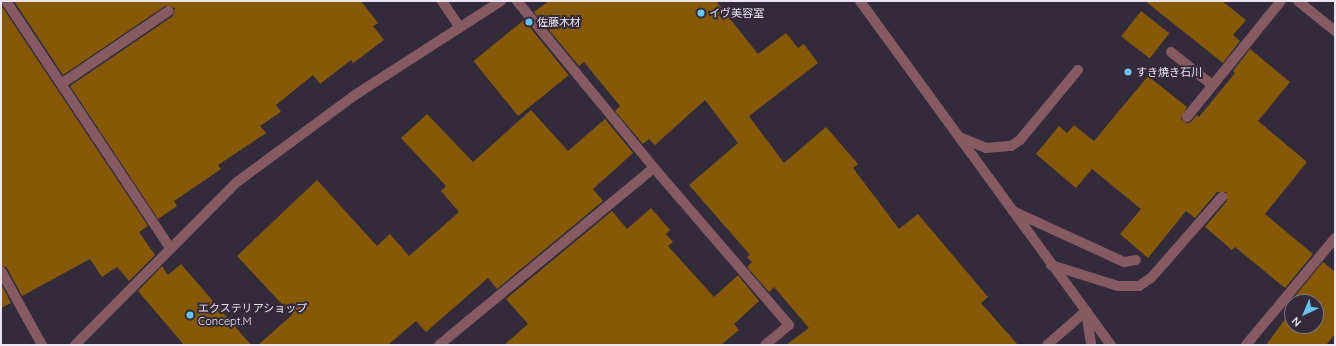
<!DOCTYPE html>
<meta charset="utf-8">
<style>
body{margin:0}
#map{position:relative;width:1336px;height:346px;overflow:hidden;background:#342b3a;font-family:Quicksand,"Noto Sans JP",sans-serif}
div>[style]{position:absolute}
.building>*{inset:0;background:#855907;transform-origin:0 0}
.minor>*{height:10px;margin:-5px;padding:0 5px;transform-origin:5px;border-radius:5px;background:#855a62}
.dots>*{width:11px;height:11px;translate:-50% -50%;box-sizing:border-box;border:2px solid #342b3a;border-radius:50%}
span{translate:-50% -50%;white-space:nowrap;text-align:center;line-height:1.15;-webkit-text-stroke:4px #342b3a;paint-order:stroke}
.poi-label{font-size:11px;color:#eae5ee}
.left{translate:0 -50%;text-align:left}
.frame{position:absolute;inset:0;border:2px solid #eae5ee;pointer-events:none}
.north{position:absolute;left:1284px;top:294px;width:40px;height:40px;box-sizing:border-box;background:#342b3a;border:1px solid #7d7582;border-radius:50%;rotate:224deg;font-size:11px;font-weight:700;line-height:16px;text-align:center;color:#eae5ee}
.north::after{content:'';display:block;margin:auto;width:14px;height:18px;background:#66c4ef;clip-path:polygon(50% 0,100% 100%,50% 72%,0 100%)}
</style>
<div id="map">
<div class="building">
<i style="clip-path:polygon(14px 1px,361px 1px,378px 23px,373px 26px,384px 40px,353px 63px,351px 60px,320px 84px,313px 75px,276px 105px,281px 112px,260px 126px,266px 133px,218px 165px,221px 169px,174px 201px,177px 206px,158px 219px,70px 86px,173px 16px,175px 8px,165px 6px,63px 75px)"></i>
<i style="clip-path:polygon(549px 1px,716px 1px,758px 54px,786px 33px,798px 48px,804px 44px,818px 63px,749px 116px,784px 163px,826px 127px,858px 164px,853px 168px,899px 229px,918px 214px,988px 297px,981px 303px,1018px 345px,786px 345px,809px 328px,774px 287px,769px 292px,747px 267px,752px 262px,747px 257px,750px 255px,689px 185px,738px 143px,705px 100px,655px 145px,649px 139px,643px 144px,615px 111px,620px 106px,584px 62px,579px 66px,534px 12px)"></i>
<i style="clip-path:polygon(1145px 1px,1222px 1px,1246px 20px,1233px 35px,1240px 41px,1223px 63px)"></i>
<i style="clip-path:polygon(1px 5px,148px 226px,139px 232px,155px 255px,129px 281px,117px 267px,102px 277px,90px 259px,22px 296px,7px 268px,1px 265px)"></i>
<i style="left:1141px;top:11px;width:36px;height:32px;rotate:38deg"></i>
<i style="left:524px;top:20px;width:71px;height:65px;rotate:51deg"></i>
<i style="clip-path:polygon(1250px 49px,1290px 82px,1258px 121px,1307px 162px,1265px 214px,1313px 254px,1285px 288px,1235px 247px,1232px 250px,1205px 227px,1227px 201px,1226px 192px,1217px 192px,1195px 218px,1186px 211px,1148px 258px,1120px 234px,1141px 209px,1092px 169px,1076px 188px,1036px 154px,1059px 126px,1067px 133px,1074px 125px,1094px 141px,1148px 76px,1187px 107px,1181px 119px,1186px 123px,1190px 123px,1197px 115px,1199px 117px,1235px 73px,1233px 71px)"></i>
<i style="clip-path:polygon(531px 110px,568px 151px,605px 119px,633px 153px,593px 189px,603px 201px,497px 289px,488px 278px,426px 332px,416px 321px,388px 345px,258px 345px,292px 315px,237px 256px,317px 180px,377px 246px,390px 234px,409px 256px,459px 212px,441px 191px,446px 186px,401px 138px,427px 114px,473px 162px)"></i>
<i style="clip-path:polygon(651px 208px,670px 230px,666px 234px,673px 242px,668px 246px,714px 297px,738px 275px,759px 301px,734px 324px,739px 330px,721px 345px,504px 345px,528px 324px,506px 299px,612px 211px,627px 229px)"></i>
<i style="clip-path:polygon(1323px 262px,1335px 272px,1335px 334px,1326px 345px,1266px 345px,1292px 310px,1292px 326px,1316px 326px,1316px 302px,1299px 302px,1295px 296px)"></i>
<i style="clip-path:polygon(181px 264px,251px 345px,184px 345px,138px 291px,162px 266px,168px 275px)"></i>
<i style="clip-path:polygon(1px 284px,11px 303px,1px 308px)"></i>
</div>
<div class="minor">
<i style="left:6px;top:1px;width:296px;rotate:56.4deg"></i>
<i style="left:442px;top:1px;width:32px;rotate:56deg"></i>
<i style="left:517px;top:1px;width:216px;rotate:50.6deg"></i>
<i style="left:654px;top:168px;width:207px;rotate:49.3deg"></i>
<i style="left:789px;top:325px;width:31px;rotate:140deg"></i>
<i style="left:860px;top:1px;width:426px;rotate:53.9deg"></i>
<i style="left:1298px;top:1px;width:48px;rotate:39deg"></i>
<i style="left:1171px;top:52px;width:53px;rotate:38.8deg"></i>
<i style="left:61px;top:84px;width:130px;rotate:-34.1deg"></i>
<i style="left:1187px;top:117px;width:149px;rotate:-51deg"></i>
<i style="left:959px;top:137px;width:29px;rotate:22deg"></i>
<i style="left:986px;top:148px;width:25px;rotate:-5deg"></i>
<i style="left:1011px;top:146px;width:11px;rotate:-34deg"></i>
<i style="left:1020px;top:140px;width:91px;rotate:-50.4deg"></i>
<i style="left:1013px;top:211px;width:122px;rotate:24.7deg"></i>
<i style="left:1124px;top:262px;width:12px;rotate:-9deg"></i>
<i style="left:1051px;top:265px;width:70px;rotate:17.4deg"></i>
<i style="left:1118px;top:286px;width:21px"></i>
<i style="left:1139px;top:286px;width:14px;rotate:-34deg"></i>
<i style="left:1151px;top:278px;width:108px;rotate:-48.8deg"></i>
<i style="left:1px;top:271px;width:85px;rotate:61deg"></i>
<i style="left:1086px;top:312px;width:33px;rotate:81deg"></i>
<i style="left:75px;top:345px;width:230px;rotate:-45.2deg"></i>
<i style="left:237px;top:182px;width:147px;rotate:-36.4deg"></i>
<i style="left:355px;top:95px;width:174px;rotate:-32.8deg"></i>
<i style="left:439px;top:345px;width:278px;rotate:-39.5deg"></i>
<i style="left:1047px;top:345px;width:52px;rotate:-41.1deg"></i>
<i style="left:1246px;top:345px;width:139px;rotate:-50.2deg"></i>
</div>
<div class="dots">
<i style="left:701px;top:13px;background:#66c4ef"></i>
<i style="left:529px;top:22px;background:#66c4ef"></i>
<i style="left:1128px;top:72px;background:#66c4ef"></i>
<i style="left:190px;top:315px;background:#66c4ef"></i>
</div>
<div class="poi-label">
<span class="left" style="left:709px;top:13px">イヴ美容室</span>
<span class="left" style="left:537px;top:22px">佐藤木材</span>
<span class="left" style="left:1136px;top:72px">すき焼き石川</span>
<span class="left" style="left:198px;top:315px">エクステリアショップ<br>Concept.M</span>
</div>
<div class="frame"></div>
<div class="north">N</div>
</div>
